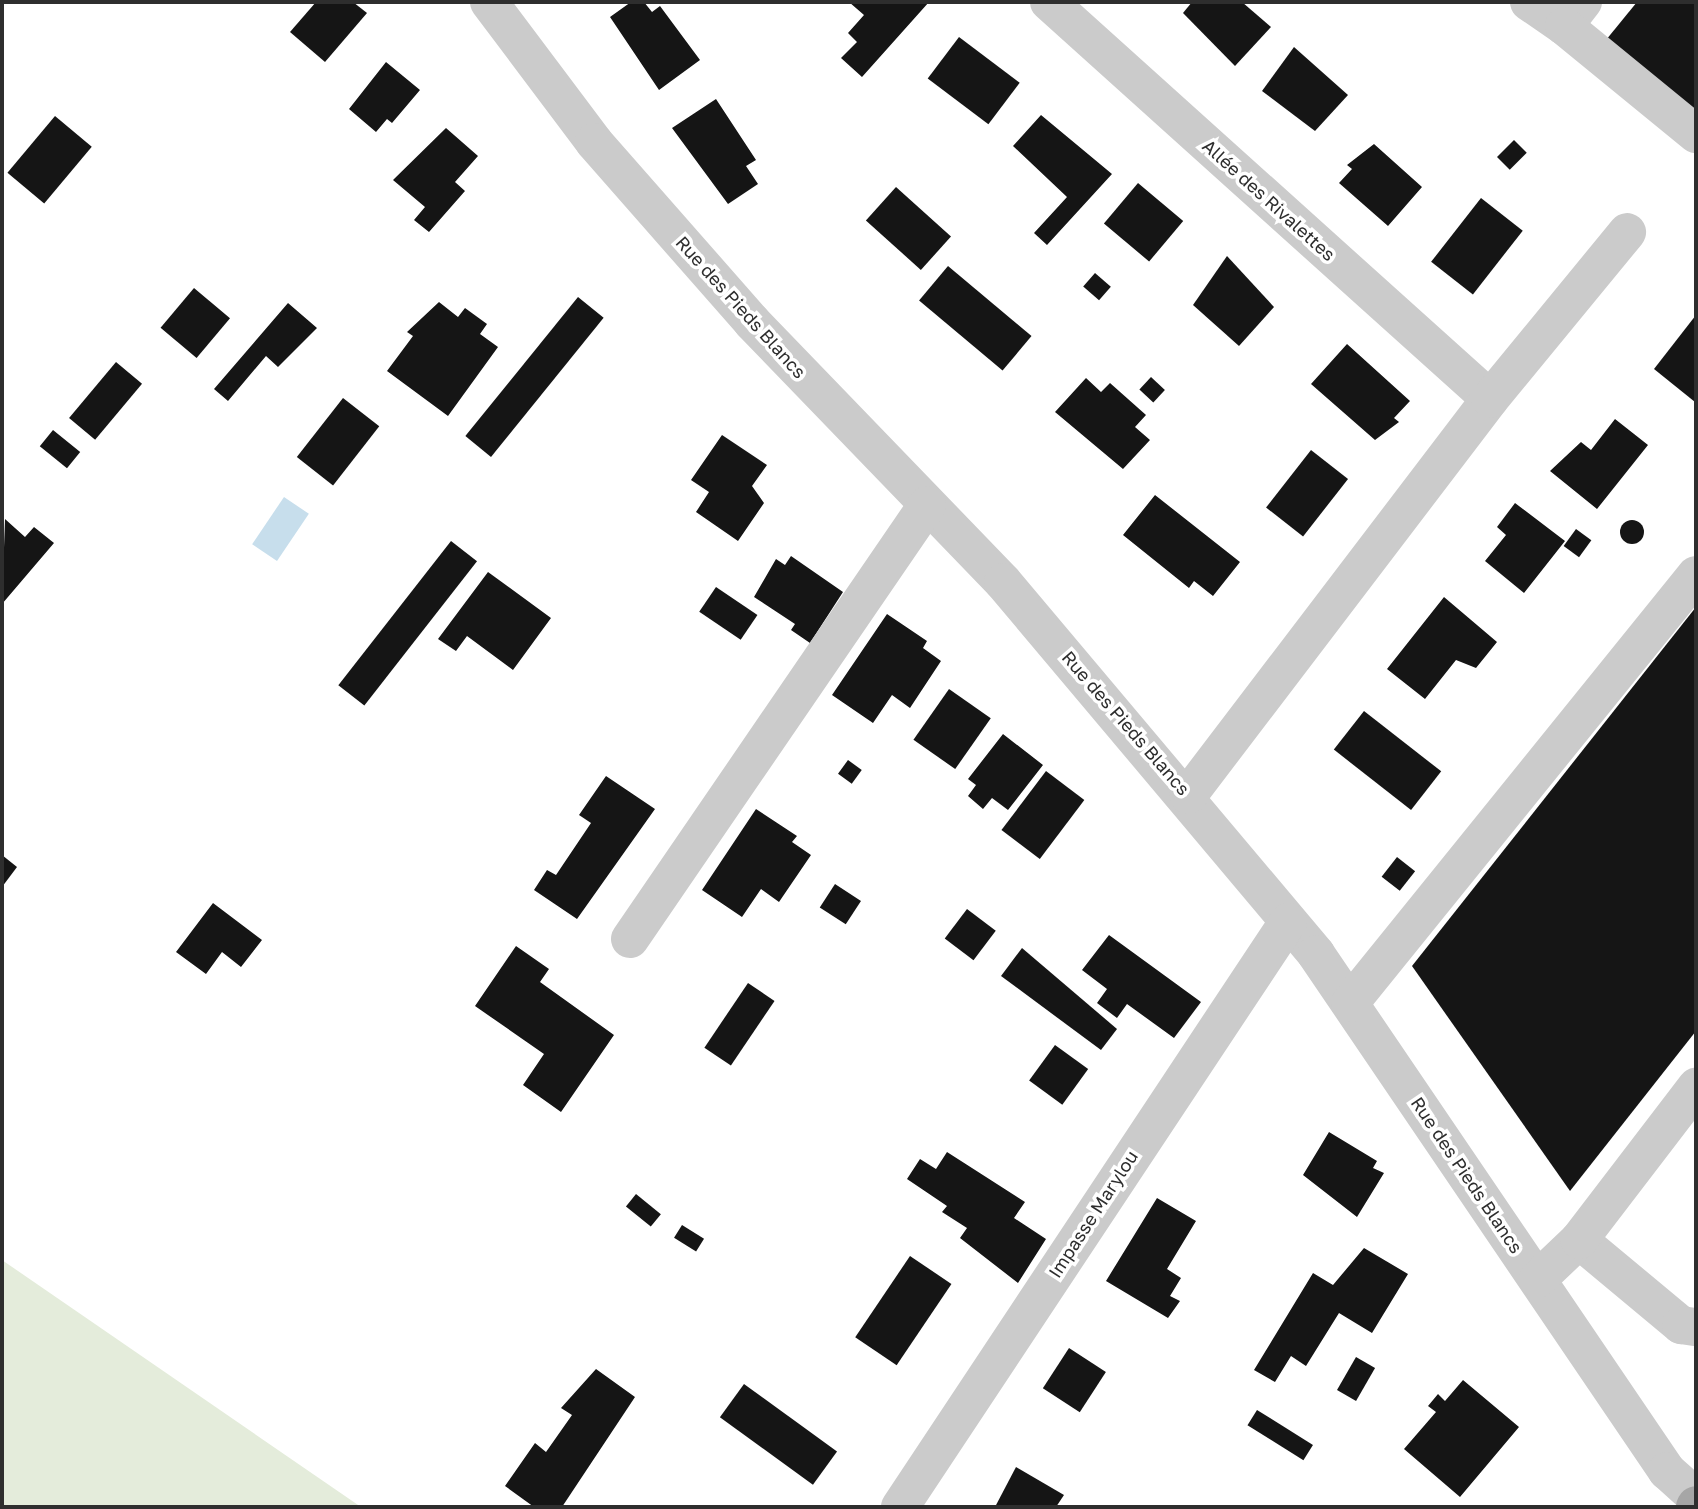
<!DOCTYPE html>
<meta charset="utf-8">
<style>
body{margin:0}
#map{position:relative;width:1698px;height:1509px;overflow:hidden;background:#fff;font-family:"Golos Text",sans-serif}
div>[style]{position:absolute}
.green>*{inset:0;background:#e4ecdb}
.water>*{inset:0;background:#c7deec;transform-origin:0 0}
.building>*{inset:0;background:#151515;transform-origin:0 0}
.round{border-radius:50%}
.minor>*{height:38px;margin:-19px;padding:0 19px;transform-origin:19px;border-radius:19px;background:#cbcbcb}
.major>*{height:38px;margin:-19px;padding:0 19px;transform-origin:19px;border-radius:19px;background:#a6a6a6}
span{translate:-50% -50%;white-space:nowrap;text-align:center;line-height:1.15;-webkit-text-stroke:7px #fff;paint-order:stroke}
.street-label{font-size:18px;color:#2e2e2e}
.frame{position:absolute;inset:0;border:4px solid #2e2e2e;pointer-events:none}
</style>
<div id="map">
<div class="green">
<i style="clip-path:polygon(2px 1260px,361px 1507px,2px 1507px)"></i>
</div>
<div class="water">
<i style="left:284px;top:497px;width:30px;height:57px;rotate:34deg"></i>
</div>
<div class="building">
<i style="clip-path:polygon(316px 2px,353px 2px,367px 13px,325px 62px,290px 32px)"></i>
<i style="clip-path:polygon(631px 2px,644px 2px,652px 12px,660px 6px,700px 60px,659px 90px,610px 17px)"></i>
<i style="clip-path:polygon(849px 2px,929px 2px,862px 77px,841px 58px,857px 42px,848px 33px,864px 15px)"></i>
<i style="clip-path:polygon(1192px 2px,1242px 2px,1271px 27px,1235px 66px,1183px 13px)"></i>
<i style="clip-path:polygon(1637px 2px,1696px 2px,1696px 112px,1606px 40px)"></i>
<i style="left:959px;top:37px;width:76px;height:52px;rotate:37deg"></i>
<i style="clip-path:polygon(1294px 47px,1348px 95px,1315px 131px,1262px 91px)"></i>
<i style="clip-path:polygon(386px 62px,420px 90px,392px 123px,387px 119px,376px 132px,349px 109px)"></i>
<i style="clip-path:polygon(716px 99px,756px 160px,746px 166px,758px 184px,728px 204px,672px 128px)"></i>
<i style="clip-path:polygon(1041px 115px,1112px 174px,1047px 245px,1034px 233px,1067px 197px,1013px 146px)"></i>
<i style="left:55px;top:116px;width:48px;height:74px;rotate:40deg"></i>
<i style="clip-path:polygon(446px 128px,478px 156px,455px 182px,465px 191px,429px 232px,414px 220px,425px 207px,393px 180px)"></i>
<i style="left:1514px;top:140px;width:18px;height:24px;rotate:45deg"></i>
<i style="clip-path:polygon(1374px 144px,1422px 187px,1388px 226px,1339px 183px,1352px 169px,1347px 165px)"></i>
<i style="left:1138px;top:183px;width:59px;height:53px;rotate:40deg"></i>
<i style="left:896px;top:187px;width:74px;height:45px;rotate:42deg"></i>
<i style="left:1481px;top:198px;width:53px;height:81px;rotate:38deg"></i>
<i style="clip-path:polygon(1227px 256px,1274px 307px,1239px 346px,1193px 305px)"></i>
<i style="left:948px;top:266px;width:109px;height:45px;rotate:40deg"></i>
<i style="left:1095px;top:273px;width:21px;height:18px;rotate:41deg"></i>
<i style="left:194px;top:288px;width:47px;height:52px;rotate:40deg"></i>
<i style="left:578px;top:297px;width:33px;height:179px;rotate:39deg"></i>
<i style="clip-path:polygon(439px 302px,458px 317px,465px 308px,487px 324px,480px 334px,498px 347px,448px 416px,387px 371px,413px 336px,407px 332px)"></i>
<i style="clip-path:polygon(288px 303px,317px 328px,278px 367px,266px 356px,228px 401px,214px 389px)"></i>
<i style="clip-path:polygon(1696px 315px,1696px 399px,1695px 402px,1654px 369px)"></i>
<i style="clip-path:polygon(1347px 344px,1410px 401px,1394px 418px,1399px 422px,1375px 440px,1311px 384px)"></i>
<i style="left:116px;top:362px;width:34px;height:73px;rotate:40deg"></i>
<i style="left:1151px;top:377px;width:19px;height:17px;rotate:43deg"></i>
<i style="clip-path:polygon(1086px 378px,1101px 392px,1110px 383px,1146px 415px,1135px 427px,1150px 440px,1123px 469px,1055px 412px)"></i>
<i style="left:343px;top:398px;width:46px;height:75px;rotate:38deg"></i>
<i style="clip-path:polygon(1615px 419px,1648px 445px,1597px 509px,1550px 471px,1581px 442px,1591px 450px)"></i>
<i style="left:53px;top:430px;width:35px;height:21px;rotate:39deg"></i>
<i style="clip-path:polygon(722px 435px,767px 465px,752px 486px,764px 503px,738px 541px,696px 512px,709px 492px,691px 480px)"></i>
<i style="left:1311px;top:450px;width:47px;height:73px;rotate:38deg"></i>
<i style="clip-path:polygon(1155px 495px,1240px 562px,1213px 596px,1194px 581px,1189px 588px,1123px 535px)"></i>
<i style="clip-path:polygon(1515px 503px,1565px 541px,1524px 593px,1485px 561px,1506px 535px,1497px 527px)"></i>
<i style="clip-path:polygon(5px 519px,25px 537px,34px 527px,54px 543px,2px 604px)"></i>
<i class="round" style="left:1620px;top:520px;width:24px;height:24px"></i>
<i style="left:1576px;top:529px;width:19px;height:21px;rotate:36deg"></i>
<i style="left:451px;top:541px;width:33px;height:183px;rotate:38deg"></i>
<i style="clip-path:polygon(791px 556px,843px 592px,810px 643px,791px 630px,795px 624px,754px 597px,776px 559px,785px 565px)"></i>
<i style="clip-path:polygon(488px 572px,551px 618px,513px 670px,467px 636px,456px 651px,438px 639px)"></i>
<i style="left:716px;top:587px;width:50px;height:30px;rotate:34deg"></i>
<i style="clip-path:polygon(1444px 597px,1497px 642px,1476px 668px,1456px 660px,1425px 699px,1387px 669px)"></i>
<i style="clip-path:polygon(1696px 607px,1696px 1031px,1570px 1191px,1412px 966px)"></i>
<i style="clip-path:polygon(887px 614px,927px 641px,923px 648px,941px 661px,910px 708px,892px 695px,873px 723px,832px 695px)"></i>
<i style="left:949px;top:689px;width:51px;height:62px;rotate:35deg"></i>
<i style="left:1364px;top:711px;width:98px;height:49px;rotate:38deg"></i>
<i style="clip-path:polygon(1003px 734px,1043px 765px,1008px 810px,992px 798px,983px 809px,968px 796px,976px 785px,968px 779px)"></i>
<i style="left:848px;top:760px;width:17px;height:17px;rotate:36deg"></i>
<i style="left:1046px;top:771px;width:48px;height:74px;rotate:37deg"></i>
<i style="clip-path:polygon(606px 776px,655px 809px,577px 919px,534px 890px,547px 870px,556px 875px,591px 823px,579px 815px)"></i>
<i style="clip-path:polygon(756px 809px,797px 836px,792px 842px,811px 855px,779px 902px,761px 889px,742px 917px,702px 890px)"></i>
<i style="clip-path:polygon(2px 855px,17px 867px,2px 887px)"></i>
<i style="left:1397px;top:857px;width:23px;height:25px;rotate:38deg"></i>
<i style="left:835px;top:884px;width:31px;height:28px;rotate:33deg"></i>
<i style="clip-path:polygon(213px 903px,262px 940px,241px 967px,222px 952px,206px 974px,176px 952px)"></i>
<i style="left:967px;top:909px;width:36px;height:37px;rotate:37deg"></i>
<i style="clip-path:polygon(1109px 935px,1201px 1002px,1174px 1038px,1127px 1004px,1117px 1018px,1097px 1003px,1107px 989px,1082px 970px)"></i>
<i style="clip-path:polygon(516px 946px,549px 969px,540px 982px,614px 1035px,561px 1112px,523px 1085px,544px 1054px,475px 1006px)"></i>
<i style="clip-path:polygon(1022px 948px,1117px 1029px,1101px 1050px,1001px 976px)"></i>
<i style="left:748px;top:983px;width:32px;height:78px;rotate:34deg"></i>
<i style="left:1055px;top:1045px;width:41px;height:44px;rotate:36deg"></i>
<i style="clip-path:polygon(1329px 1132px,1377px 1161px,1373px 1168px,1384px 1173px,1357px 1217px,1303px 1175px)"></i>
<i style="clip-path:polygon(947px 1152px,1025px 1202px,1014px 1218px,1046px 1239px,1018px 1283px,960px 1238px,967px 1228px,942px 1212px,947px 1206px,907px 1179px,920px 1159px,936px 1169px)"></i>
<i style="left:636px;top:1194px;width:32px;height:16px;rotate:39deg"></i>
<i style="clip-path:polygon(1157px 1198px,1196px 1221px,1167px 1269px,1181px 1278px,1170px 1296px,1180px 1301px,1168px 1318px,1106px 1281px)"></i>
<i style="left:682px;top:1225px;width:26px;height:15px;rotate:32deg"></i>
<i style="clip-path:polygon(1364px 1248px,1408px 1274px,1372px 1333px,1339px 1313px,1306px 1366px,1291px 1356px,1275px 1382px,1254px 1370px,1313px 1273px,1333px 1285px)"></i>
<i style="left:910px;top:1256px;width:50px;height:98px;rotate:34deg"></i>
<i style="left:1069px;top:1348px;width:44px;height:48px;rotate:33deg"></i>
<i style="left:1356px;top:1357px;width:22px;height:38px;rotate:30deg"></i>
<i style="clip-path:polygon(596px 1369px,635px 1397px,562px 1507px,534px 1507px,505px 1486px,535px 1443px,546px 1452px,572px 1415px,561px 1408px)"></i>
<i style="clip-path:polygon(1463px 1380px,1519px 1427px,1460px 1497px,1404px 1449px,1436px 1412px,1428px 1406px,1438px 1394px,1445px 1401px)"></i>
<i style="left:744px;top:1384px;width:115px;height:41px;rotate:36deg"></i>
<i style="left:1257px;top:1410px;width:66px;height:18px;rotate:32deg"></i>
<i style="clip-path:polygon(1016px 1467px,1064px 1495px,1056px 1507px,995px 1507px)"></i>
</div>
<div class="minor">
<i style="left:489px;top:2px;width:175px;rotate:53.1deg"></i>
<i style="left:594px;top:142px;width:240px;rotate:48.7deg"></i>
<i style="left:752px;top:322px;width:361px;rotate:46deg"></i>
<i style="left:1003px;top:582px;width:486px;rotate:49.9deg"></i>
<i style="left:1316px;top:954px;width:625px;rotate:55.83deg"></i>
<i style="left:1667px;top:1471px;width:39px;rotate:42deg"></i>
<i style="left:1049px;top:2px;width:593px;rotate:41.99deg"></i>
<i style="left:1490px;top:399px;width:498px;rotate:127.3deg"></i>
<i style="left:1529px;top:2px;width:42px;rotate:34.4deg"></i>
<i style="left:1564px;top:26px;width:31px;rotate:-52deg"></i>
<i style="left:1564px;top:26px;width:171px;rotate:39.3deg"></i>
<i style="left:1490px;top:399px;width:216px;rotate:-50.6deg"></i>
<i style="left:630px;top:939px;width:526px;rotate:-55.61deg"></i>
<i style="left:1350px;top:1003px;width:550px;rotate:-51.05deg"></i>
<i style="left:1579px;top:1240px;width:133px;rotate:39.8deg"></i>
<i style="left:1681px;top:1325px;width:15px;rotate:8deg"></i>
<i style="left:1538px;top:1279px;width:57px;rotate:-43.6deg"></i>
<i style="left:1579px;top:1240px;width:193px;rotate:-52.6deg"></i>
<i style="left:900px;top:1507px;width:702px;rotate:-56.45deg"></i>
</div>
<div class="major">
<i style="left:1695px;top:1507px;width:2px;rotate:-63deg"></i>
</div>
<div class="street-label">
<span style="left:1269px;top:200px;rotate:42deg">Allée des Rivalettes</span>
<span style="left:741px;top:307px;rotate:48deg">Rue des Pieds Blancs</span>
<span style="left:1126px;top:723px;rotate:49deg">Rue des Pieds Blancs</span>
<span style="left:1467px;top:1175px;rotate:56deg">Rue des Pieds Blancs</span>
<span style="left:1093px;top:1214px;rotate:-57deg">Impasse Marylou</span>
</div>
<div class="frame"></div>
</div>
